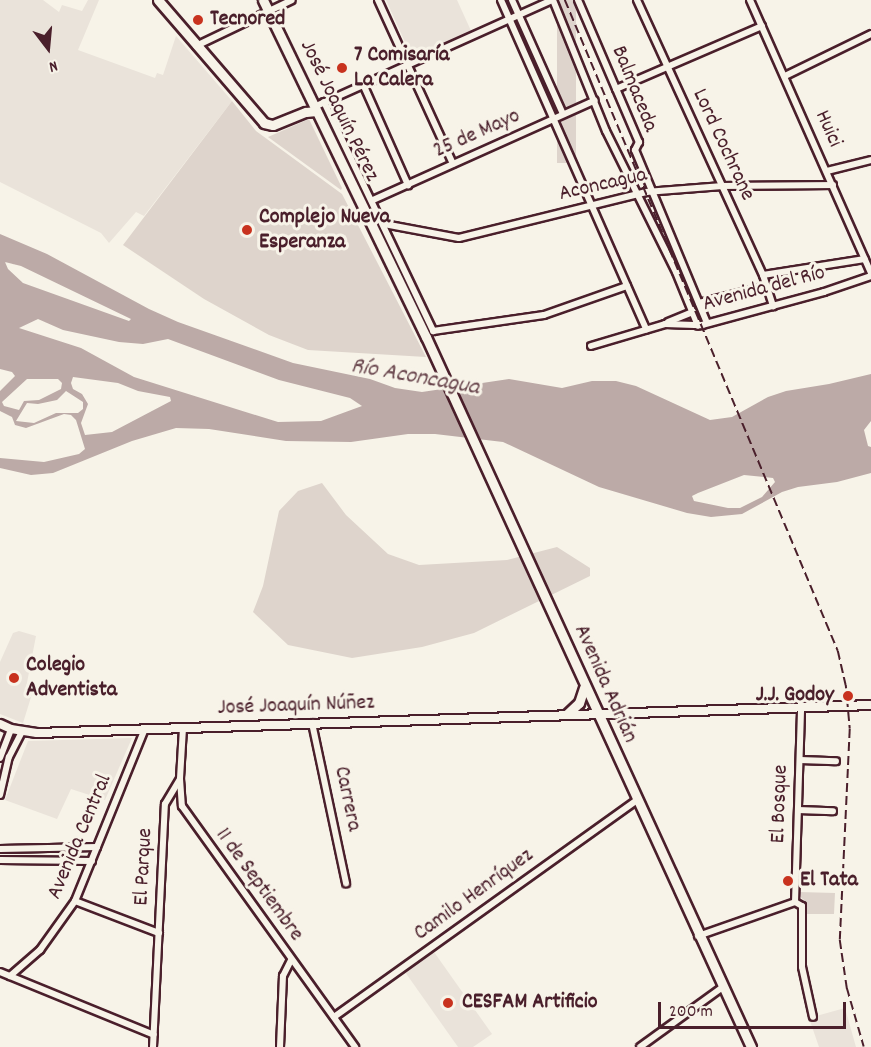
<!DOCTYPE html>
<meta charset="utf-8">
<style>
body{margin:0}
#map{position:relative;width:871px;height:1047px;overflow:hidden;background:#f7f3e8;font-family:Dekko,sans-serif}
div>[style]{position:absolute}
.built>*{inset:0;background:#eae3da}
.green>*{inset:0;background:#ded4cc;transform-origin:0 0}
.water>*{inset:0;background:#bcaaa7}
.roads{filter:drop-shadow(2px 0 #4a1f2b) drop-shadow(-2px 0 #4a1f2b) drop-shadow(0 2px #4a1f2b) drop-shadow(0 -2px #4a1f2b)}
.minor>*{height:6px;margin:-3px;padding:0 3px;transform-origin:3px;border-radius:3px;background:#f7f3e8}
.tertiary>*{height:8px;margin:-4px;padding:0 4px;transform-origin:4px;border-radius:4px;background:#f7f3e8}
.primary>*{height:9px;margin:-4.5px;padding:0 4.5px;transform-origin:4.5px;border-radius:4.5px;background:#f7f3e8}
.rail>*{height:1.5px;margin-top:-0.75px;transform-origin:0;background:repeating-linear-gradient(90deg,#4a1f2b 0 9px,transparent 0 13.5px)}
.dots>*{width:16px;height:16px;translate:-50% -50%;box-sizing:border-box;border:3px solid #f7f3e8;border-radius:50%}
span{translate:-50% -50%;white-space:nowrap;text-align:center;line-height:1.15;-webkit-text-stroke:6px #f7f3e8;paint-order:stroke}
.poi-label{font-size:22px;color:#4a1f2b;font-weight:700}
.left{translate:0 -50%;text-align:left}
.right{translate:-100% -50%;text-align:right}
.street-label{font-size:22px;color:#4a1f2b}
.water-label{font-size:24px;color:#6c4950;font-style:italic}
.north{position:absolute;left:18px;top:18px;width:60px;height:60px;-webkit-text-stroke:4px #f7f3e8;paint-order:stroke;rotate:164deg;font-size:16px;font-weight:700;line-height:24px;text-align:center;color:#4a1f2b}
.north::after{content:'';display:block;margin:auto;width:21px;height:27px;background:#4a1f2b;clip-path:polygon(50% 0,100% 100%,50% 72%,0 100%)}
.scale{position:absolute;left:658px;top:1002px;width:188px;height:27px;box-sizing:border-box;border:3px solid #4a1f2b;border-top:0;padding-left:8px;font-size:18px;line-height:21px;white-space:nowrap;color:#4a1f2b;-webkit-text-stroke:4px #f7f3e8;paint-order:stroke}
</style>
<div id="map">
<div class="built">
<i style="clip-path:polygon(0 0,43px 0,59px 12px,62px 5px,82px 11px,88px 0,99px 0,78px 50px,155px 78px,157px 73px,163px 75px,176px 36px,232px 101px,144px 216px,136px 212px,109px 243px,101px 233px,0 182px)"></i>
<i style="clip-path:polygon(386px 0,457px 0,472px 33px,413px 60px)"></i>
<i style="clip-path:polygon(19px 631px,36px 636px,25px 693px,32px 694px,23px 723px,0 714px,0 662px,13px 633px)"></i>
<i style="clip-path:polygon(132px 738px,105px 800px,71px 789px,57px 819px,5px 800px,28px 741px)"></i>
<i style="clip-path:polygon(434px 952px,492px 1034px,473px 1047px,458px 1047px,405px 972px)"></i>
<i style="clip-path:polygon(845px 1008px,856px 1047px,819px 1047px,809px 1018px)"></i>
</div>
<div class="green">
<i style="left:557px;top:0;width:19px;height:163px"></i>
<i style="clip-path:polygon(232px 101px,256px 131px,342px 194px,426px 357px,308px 350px,269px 335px,204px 299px,123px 245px)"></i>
<i style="clip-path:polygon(309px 119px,342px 188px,341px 190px,268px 137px)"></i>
<i style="clip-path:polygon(322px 483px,346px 515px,388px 554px,419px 565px,507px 560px,557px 547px,590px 568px,590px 576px,474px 633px,422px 647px,352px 658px,288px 645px,253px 612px,263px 586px,279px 511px,298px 491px)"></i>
<i style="clip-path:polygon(799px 892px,835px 893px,834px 914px,805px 914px,804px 900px,799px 896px)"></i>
</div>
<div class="water">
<i style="clip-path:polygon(evenodd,0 234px,47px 254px,149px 309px,178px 322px,293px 363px,370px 379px,395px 388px,422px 392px,509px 379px,562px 388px,592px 381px,616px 381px,636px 386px,710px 420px,732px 417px,768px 397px,786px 391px,829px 384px,871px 374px,871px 421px,864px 430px,868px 446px,871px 447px,871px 473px,837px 482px,798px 487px,782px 492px,742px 514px,711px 517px,687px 513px,599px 487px,503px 442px,435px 434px,408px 434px,351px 442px,286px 441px,209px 429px,176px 428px,132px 441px,53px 473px,31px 475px,0 468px,0 458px,44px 462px,79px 454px,85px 449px,76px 420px,71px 415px,64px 414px,26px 428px,15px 425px,12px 417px,0 411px,0 391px,15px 376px,12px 372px,0 369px,0 234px,5px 262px,21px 266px,131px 319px,129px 321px,23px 283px,8px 269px,5px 262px,0 234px,38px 319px,63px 330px,119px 342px,143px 344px,168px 339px,279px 380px,350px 398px,362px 406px,321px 421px,278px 422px,134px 377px,81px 348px,19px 328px,38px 319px,0 234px,73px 377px,118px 383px,138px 391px,170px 397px,171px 401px,112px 432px,85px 435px,81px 423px,88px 404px,82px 394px,73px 389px,71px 383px,73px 377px,0 234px,27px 379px,58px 379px,62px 383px,61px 389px,39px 400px,24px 401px,19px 410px,4px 406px,2px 402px,27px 379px,0 234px,66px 391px,83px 402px,83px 409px,78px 413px,56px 413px,34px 423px,16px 421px,27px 403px,38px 404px,57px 400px,66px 391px,0 234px,744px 475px,773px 478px,775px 482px,762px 497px,740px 508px,728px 508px,694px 501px,692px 496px,698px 493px,744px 475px)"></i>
</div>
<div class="roads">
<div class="minor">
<i style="left:378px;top:0;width:180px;rotate:65.4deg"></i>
<i style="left:501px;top:0;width:360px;rotate:66.2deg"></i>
<i style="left:512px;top:0;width:125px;rotate:65.9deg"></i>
<i style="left:553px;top:0;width:141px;rotate:68deg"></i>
<i style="left:606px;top:131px;width:157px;rotate:63.6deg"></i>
<i style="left:676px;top:272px;width:58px;rotate:67.8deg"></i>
<i style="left:578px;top:0;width:155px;rotate:66.8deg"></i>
<i style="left:639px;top:142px;width:9px;rotate:117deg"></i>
<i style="left:635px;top:150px;width:187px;rotate:67.4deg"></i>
<i style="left:637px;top:0;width:302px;rotate:65.4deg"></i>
<i style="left:763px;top:275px;width:33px;rotate:72deg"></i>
<i style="left:750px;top:0;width:299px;rotate:66.1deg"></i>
<i style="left:196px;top:46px;width:106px;rotate:-25.6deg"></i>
<i style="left:785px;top:76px;width:96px;rotate:-26deg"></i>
<i style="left:363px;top:84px;width:111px;rotate:66deg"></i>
<i style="left:616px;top:89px;width:159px;rotate:-23.3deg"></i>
<i style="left:324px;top:102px;width:254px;rotate:64.5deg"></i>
<i style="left:433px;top:331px;width:112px;rotate:-8.2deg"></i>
<i style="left:544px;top:315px;width:88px;rotate:-19.3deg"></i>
<i style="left:314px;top:107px;width:261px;rotate:-24.2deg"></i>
<i style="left:827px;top:171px;width:45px;rotate:-14deg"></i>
<i style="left:373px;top:200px;width:243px;rotate:-24.2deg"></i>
<i style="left:384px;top:224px;width:76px;rotate:10.6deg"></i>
<i style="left:459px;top:238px;width:193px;rotate:-13.8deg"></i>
<i style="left:646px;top:192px;width:77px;rotate:-4.5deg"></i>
<i style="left:723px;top:186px;width:110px;rotate:-0.5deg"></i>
<i style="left:763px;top:275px;width:103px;rotate:-8.9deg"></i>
<i style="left:699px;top:303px;width:70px;rotate:-14deg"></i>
<i style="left:668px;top:322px;width:27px;rotate:-22deg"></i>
<i style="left:591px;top:346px;width:77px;rotate:-16.6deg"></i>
<i style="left:665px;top:324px;width:37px;rotate:2deg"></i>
<i style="left:702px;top:325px;width:126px;rotate:-15.1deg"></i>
<i style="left:824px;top:292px;width:50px;rotate:-18.8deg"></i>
<i style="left:312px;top:723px;width:164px;rotate:78deg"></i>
<i style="left:183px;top:728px;width:51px;rotate:93.4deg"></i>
<i style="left:180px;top:779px;width:27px;rotate:86deg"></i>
<i style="left:182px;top:806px;width:297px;rotate:54.3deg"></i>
<i style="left:0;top:758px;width:31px;rotate:-69deg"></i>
<i style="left:800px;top:760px;width:36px;rotate:2deg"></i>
<i style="left:0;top:795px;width:39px;rotate:-77deg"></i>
<i style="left:9px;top:757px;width:28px;rotate:-63deg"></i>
<i style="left:798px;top:810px;width:35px;rotate:2deg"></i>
<i style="left:0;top:849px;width:97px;rotate:-1.2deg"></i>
<i style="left:0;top:860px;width:92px;rotate:0.6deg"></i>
<i style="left:75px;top:901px;width:90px;rotate:20.9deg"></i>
<i style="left:795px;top:902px;width:195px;rotate:-88.2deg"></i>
<i style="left:795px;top:902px;width:8px;rotate:30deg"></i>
<i style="left:802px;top:906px;width:61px;rotate:90deg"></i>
<i style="left:802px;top:967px;width:51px;rotate:77.6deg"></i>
<i style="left:698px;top:936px;width:103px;rotate:-19.3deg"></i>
<i style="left:0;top:972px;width:166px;rotate:22.2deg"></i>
<i style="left:10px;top:976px;width:40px;rotate:-41deg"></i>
<i style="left:40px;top:950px;width:60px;rotate:-54.5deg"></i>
<i style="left:75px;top:901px;width:186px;rotate:-67.9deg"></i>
<i style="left:334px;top:1017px;width:371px;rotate:-35.6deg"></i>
<i style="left:153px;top:1047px;width:243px;rotate:-87.2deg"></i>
<i style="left:165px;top:804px;width:29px;rotate:-59deg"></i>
<i style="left:280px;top:1047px;width:71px;rotate:-87.6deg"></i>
<i style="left:283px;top:976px;width:18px;rotate:-63deg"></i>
<i style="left:640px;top:1047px;width:102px;rotate:-35.9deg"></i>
</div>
<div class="tertiary">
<i style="left:0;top:724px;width:12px;rotate:24deg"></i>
<i style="left:11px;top:729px;width:26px;rotate:9deg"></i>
<i style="left:37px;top:733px;width:834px;rotate:-1.92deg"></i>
</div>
<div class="primary">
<i style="left:158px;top:0;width:162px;rotate:49.2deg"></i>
<i style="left:264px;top:123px;width:9px;rotate:13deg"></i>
<i style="left:273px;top:125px;width:35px;rotate:-22deg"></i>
<i style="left:306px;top:112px;width:10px;rotate:-6deg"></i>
<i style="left:263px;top:0;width:374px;rotate:64.2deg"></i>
<i style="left:426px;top:337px;width:781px;rotate:65.4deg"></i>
<i style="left:567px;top:714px;width:16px;rotate:-43deg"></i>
<i style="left:579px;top:703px;width:16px;rotate:-72deg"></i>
</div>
</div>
<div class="rail">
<i style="left:565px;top:0;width:706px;rotate:67.25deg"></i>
<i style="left:838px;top:651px;width:35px;rotate:77deg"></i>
<i style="left:846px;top:685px;width:44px;rotate:84.8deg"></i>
<i style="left:850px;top:729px;width:211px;rotate:92.7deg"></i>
<i style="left:840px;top:940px;width:49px;rotate:81.7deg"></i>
<i style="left:847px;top:988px;width:61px;rotate:73.9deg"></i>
</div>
<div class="dots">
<i style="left:198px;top:20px;background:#c8321e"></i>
<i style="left:342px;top:68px;background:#c8321e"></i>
<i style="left:247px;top:230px;background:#c8321e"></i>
<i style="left:14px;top:678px;background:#c8321e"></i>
<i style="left:848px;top:696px;background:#c8321e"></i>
<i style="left:788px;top:881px;background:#c8321e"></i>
<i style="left:448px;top:1003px;background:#c8321e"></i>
</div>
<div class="poi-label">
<span class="left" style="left:210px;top:20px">Tecnored</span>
<span class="left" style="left:354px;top:68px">7 Comisaría<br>La Calera</span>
<span class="left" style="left:259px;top:230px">Complejo Nueva<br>Esperanza</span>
<span class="left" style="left:26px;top:678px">Colegio<br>Adventista</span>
<span class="right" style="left:834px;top:696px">J.J. Godoy</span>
<span class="left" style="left:800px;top:881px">El Tata</span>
<span class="left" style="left:462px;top:1003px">CESFAM Artificio</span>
</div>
<div class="street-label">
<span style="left:634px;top:89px;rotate:68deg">Balmaceda</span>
<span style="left:339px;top:111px;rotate:64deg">José Joaquín Pérez</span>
<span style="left:828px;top:129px;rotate:66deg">Huici</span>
<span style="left:477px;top:134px;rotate:-24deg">25 de Mayo</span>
<span style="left:723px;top:145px;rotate:65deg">Lord Cochrane</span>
<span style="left:603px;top:185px;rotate:-13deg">Aconcagua</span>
<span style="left:764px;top:289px;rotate:-15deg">Avenida del Río</span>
<span style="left:605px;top:684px;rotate:66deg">Avenida Adrián</span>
<span style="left:296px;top:706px;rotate:-2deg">José Joaquín Núñez</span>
<span style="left:347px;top:799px;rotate:78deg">Carrera</span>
<span style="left:780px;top:804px;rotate:-88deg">El Bosque</span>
<span style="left:80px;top:837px;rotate:-67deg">Avenida Central</span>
<span style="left:144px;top:867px;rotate:-87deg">El Parque</span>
<span style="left:259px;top:885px;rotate:54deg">11 de Septiembre</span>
<span style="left:474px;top:895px;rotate:-36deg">Camilo Henríquez</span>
</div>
<div class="water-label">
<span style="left:415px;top:378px;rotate:10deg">Río Aconcagua</span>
</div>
<div class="north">N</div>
<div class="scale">200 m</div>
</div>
